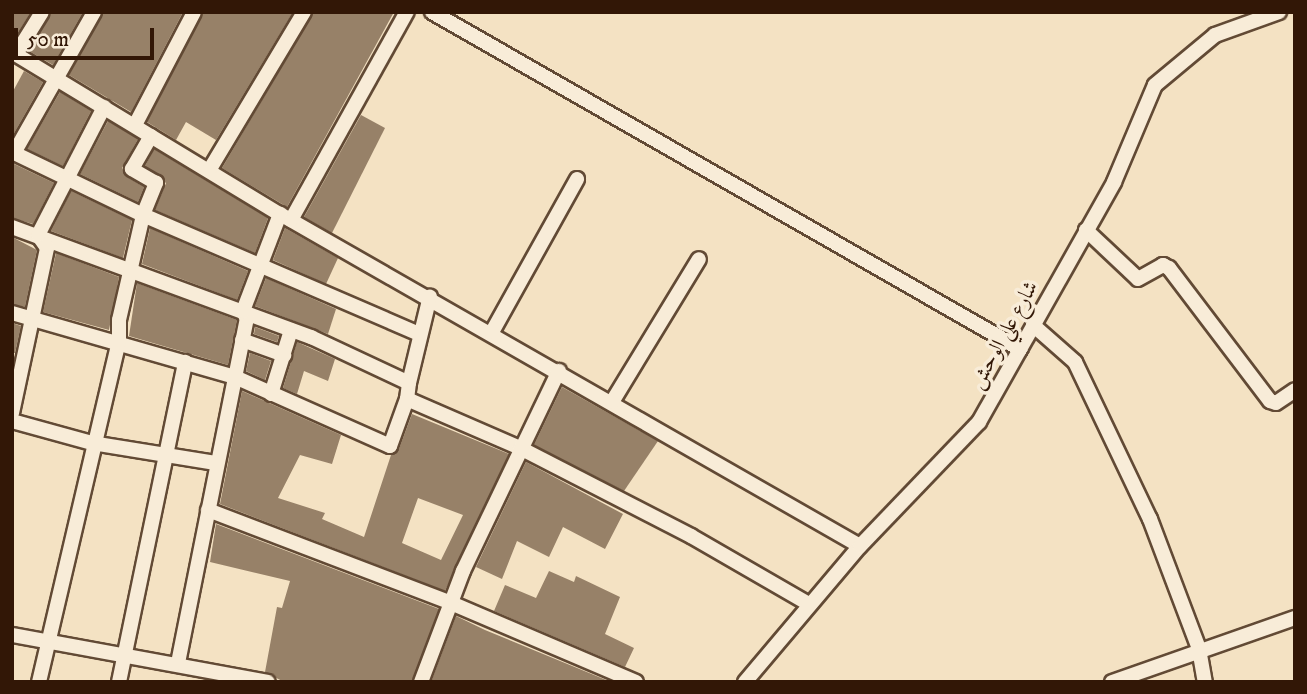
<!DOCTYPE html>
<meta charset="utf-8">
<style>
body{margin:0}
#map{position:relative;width:1307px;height:694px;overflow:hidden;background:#f4e2c3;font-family:"IM FELL DW Pica",Amiri,serif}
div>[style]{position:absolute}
.building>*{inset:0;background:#978168}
.roads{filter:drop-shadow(2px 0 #624a35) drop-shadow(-2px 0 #624a35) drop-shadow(0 2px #624a35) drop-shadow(0 -2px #624a35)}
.minor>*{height:14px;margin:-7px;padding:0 7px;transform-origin:7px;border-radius:7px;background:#f8ecd8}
span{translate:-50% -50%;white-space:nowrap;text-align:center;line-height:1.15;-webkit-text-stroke:7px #f8ecd8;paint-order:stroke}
.street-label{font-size:21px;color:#321706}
.frame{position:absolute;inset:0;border:14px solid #321706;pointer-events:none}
.scale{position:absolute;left:14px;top:28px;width:140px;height:32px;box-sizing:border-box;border:4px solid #321706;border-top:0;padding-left:9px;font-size:21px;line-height:24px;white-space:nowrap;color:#321706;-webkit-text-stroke:5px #f8ecd8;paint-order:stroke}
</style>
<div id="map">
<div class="building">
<i style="clip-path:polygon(12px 12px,31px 12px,12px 42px)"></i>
<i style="clip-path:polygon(52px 12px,83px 12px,53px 65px,29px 51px)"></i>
<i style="clip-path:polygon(104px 12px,183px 12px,131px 112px,69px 75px)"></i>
<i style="clip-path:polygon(204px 12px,293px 12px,216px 140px,186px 122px,176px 140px,147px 122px)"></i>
<i style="clip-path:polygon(314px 12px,394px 12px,287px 207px,222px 168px)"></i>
<i style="clip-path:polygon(24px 71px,43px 82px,12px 137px,12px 93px)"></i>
<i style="clip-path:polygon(60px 92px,91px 111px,63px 166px,27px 149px)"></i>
<i style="clip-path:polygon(361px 115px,385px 128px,332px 233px,304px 217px)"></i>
<i style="clip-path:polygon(108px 121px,138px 139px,122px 168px,127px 177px,144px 187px,138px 202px,80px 174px)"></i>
<i style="clip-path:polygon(154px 149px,268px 218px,255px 253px,155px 210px,166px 183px,145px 166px)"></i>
<i style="clip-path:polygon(12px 163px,54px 183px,33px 224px,12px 218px)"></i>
<i style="clip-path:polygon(71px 191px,132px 220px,123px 258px,51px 231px)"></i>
<i style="clip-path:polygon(150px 228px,248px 271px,237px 300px,142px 264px)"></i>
<i style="clip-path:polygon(285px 228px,338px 258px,326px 284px,273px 260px)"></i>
<i style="clip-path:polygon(12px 237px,37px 250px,25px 307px,12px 304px)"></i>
<i style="clip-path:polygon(56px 253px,119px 277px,109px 330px,43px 312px)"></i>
<i style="clip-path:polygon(266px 278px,336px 309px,328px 334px,255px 306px)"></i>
<i style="clip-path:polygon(137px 283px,237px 320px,228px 365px,129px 336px)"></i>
<i style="clip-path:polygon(12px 323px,21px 326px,15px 353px,12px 353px)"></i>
<i style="clip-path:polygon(255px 327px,279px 336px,277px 342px,254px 334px)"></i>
<i style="clip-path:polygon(297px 342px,335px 359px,328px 381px,304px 371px,297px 394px,283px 388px)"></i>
<i style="clip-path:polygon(250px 353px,271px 361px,265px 380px,246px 371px)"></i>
<i style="clip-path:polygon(562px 387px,658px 441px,624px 491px,534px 445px)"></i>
<i style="clip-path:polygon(evenodd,242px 391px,341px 435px,332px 464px,300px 455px,278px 498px,325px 513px,322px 519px,364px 537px,391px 455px,399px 449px,412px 414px,509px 454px,445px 591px,220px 504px,242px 391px,418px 498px,463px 515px,441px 560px,402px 543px,418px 498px)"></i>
<i style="clip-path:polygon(526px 462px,623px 514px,605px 549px,563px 527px,549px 557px,517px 541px,502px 579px,476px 567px)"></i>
<i style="clip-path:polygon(216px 524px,439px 609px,412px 682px,284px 682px,265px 672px,277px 607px,282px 608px,290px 581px,210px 562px)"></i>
<i style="clip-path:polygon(549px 571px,574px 582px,576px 576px,620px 597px,605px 634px,634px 648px,625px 667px,494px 611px,505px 585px,536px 598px)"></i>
<i style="clip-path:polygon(456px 616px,485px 630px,611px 682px,431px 682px)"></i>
</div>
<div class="roads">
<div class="minor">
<i style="left:432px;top:12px;width:678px;rotate:29.82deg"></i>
<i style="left:12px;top:52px;width:313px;rotate:31.2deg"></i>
<i style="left:280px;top:214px;width:668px;rotate:29.79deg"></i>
<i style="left:16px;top:54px;width:49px;rotate:-58.2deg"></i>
<i style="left:135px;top:125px;width:127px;rotate:-62.4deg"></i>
<i style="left:12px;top:152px;width:145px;rotate:25.7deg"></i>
<i style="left:143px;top:215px;width:301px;rotate:23.3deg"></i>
<i style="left:14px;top:153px;width:162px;rotate:-60.4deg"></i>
<i style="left:210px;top:169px;width:183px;rotate:-59.1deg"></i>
<i style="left:291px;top:220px;width:238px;rotate:-60.9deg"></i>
<i style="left:12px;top:227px;width:319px;rotate:20.2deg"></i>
<i style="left:311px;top:337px;width:108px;rotate:25.1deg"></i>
<i style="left:409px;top:383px;width:16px;rotate:97deg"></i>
<i style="left:407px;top:399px;width:50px;rotate:109.9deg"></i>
<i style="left:390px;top:446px;width:170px;rotate:-156deg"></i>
<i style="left:235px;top:377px;width:232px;rotate:-164deg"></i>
<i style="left:1086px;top:230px;width:71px;rotate:43.3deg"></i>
<i style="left:1138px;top:279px;width:29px;rotate:-29deg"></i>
<i style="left:1163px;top:265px;width:7px;rotate:27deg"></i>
<i style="left:1169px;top:268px;width:167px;rotate:52.8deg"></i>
<i style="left:1270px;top:401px;width:6px;rotate:18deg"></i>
<i style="left:1276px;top:403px;width:23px;rotate:-34deg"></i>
<i style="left:1033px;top:325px;width:56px;rotate:41.4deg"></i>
<i style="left:1075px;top:362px;width:174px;rotate:64.5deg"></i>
<i style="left:1150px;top:519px;width:139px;rotate:69.3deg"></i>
<i style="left:1199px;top:649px;width:34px;rotate:80deg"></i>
<i style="left:492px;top:332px;width:175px;rotate:-60.9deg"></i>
<i style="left:242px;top:340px;width:45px;rotate:19.7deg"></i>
<i style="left:409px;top:383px;width:89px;rotate:-76.4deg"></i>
<i style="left:271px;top:394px;width:67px;rotate:-72.6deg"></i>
<i style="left:407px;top:399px;width:123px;rotate:23.4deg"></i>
<i style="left:520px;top:448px;width:192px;rotate:27.2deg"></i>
<i style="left:691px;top:536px;width:136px;rotate:30deg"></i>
<i style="left:612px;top:402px;width:167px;rotate:-58.7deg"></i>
<i style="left:12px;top:413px;width:169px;rotate:-78deg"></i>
<i style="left:47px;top:248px;width:16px;rotate:-125deg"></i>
<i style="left:38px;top:235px;width:144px;rotate:-62.7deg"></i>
<i style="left:12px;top:421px;width:83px;rotate:15.4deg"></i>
<i style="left:92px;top:443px;width:126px;rotate:9.2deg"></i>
<i style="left:208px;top:510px;width:260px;rotate:20.9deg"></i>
<i style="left:451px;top:603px;width:201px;rotate:23.1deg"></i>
<i style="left:12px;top:635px;width:260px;rotate:10.4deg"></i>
<i style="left:178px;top:663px;width:351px;rotate:-78.7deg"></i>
<i style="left:247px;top:319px;width:9px;rotate:-117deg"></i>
<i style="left:243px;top:311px;width:104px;rotate:-69.1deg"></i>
<i style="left:39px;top:682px;width:351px;rotate:-76.8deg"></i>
<i style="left:119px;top:340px;width:20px;rotate:-90deg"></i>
<i style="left:119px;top:320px;width:108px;rotate:-77.1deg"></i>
<i style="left:143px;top:215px;width:35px;rotate:-68deg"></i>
<i style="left:156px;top:183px;width:28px;rotate:-150deg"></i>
<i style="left:132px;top:169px;width:38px;rotate:-60deg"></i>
<i style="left:119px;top:682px;width:327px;rotate:-78.3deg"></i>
<i style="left:421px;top:682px;width:119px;rotate:-69.3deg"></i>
<i style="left:463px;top:571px;width:222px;rotate:-64.4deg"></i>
<i style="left:745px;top:682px;width:178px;rotate:-49.8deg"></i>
<i style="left:860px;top:546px;width:172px;rotate:-46.2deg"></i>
<i style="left:979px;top:422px;width:275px;rotate:-60.6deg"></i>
<i style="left:1114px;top:182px;width:105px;rotate:-67.1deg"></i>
<i style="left:1155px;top:85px;width:78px;rotate:-39.8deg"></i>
<i style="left:1215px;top:35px;width:68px;rotate:-19.8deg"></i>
<i style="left:1112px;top:682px;width:194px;rotate:-19.3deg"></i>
</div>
</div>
<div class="street-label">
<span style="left:1004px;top:335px;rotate:-61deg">شارع علي الوحش</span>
</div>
<div class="frame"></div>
<div class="scale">50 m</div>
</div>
